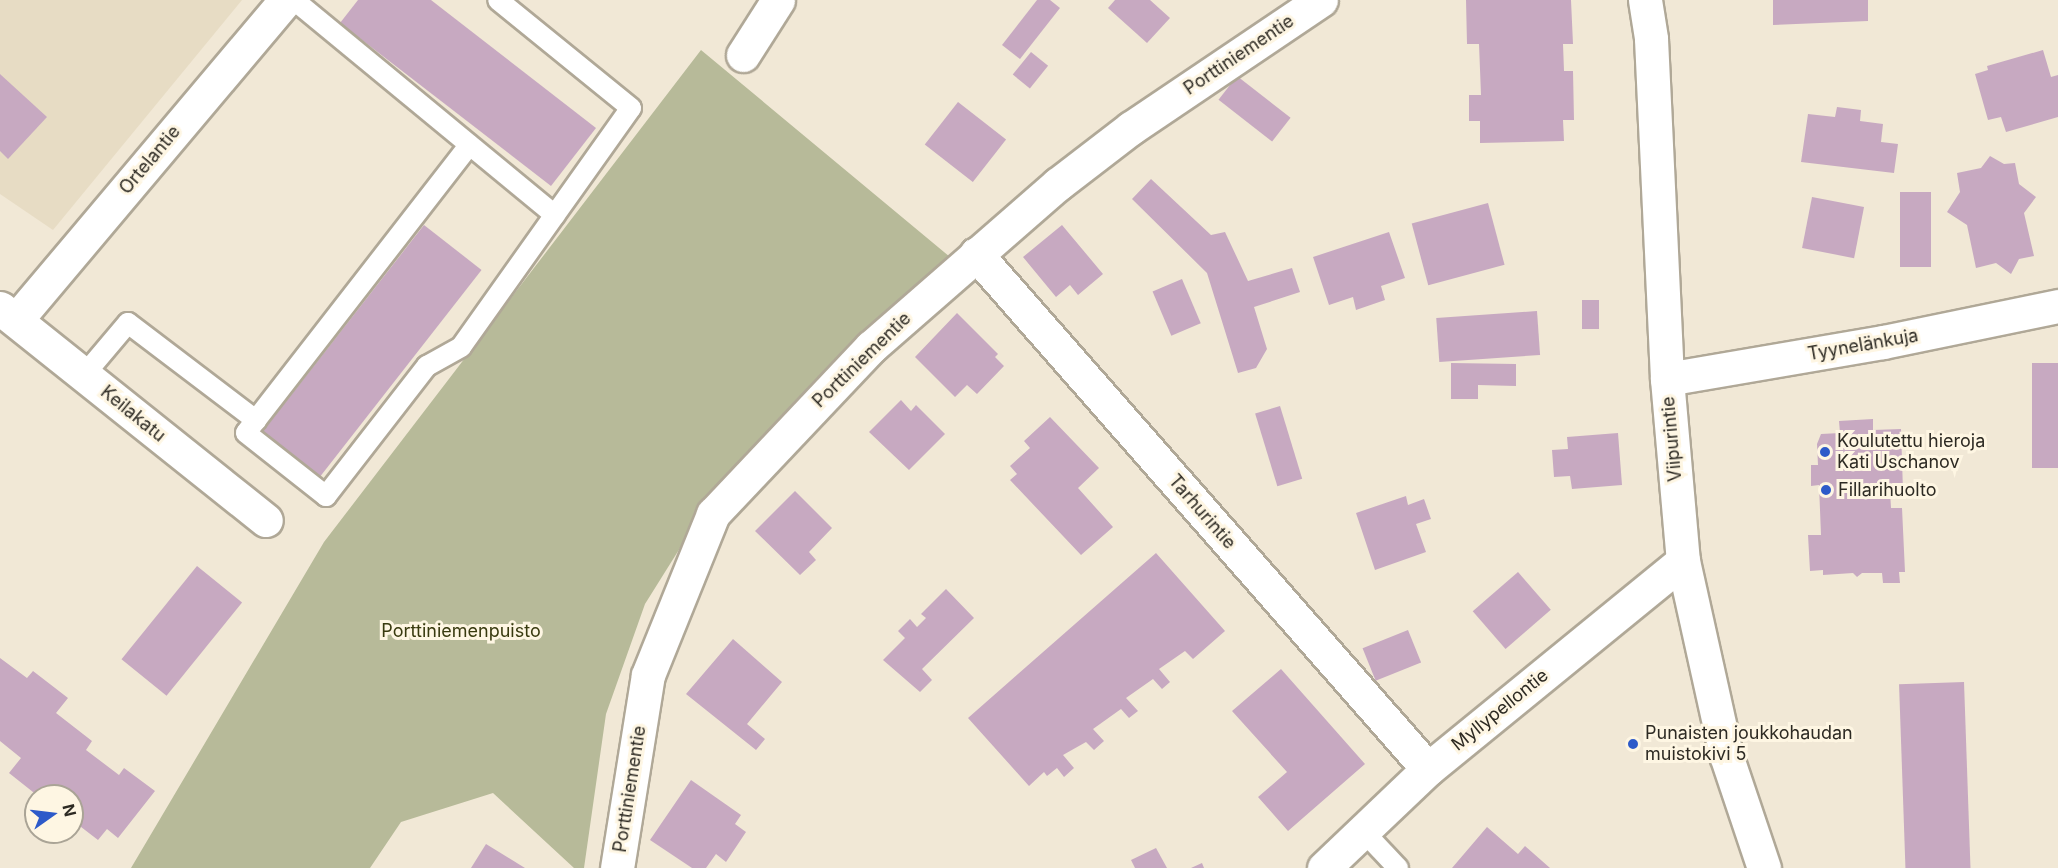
<!DOCTYPE html>
<meta charset="utf-8">
<style>
body{margin:0}
#map{position:relative;width:2058px;height:868px;overflow:hidden;background:#f1e8d6;font-family:Inter,sans-serif}
div>[style]{position:absolute}
.built>*{inset:0;background:#e7dcc4}
.green>*{inset:0;background:#b7ba99}
.building>*{inset:0;background:#c7a9c1;transform-origin:0 0}
.roads{filter:drop-shadow(2px 0 #b0a897) drop-shadow(-2px 0 #b0a897) drop-shadow(0 2px #b0a897) drop-shadow(0 -2px #b0a897)}
.service>*{height:20px;margin:-10px;padding:0 10px;transform-origin:10px;border-radius:10px;background:#fff}
.minor>*{height:33px;margin:-16.5px;padding:0 16.5px;transform-origin:16.5px;border-radius:16.5px;background:#fff}
.secondary>*{height:33px;margin:-16.5px;padding:0 16.5px;transform-origin:16.5px;border-radius:16.5px;background:#fff}
.dots>*{width:16px;height:16px;translate:-50% -50%;box-sizing:border-box;border:3px solid #fef6e3;border-radius:50%}
span{translate:-50% -50%;white-space:nowrap;text-align:center;line-height:1.15;-webkit-text-stroke:6px #fef6e3;paint-order:stroke}
.street-label{font-size:18px;color:#2d2a23}
.poi-label{font-size:18px;color:#2d2a23}
.left{translate:0 -50%;text-align:left}
.park-label{font-size:18px;color:#383a0f}
.north{position:absolute;left:24px;top:784px;width:60px;height:60px;box-sizing:border-box;background:#fef6e3;border:2px solid #aaa496;border-radius:50%;rotate:76deg;font-size:16px;font-weight:700;line-height:24px;text-align:center;color:#2d2a23}
.north::after{content:'';display:block;margin:auto;width:21px;height:27px;background:#2d5ac9;clip-path:polygon(50% 0,100% 100%,50% 72%,0 100%)}
</style>
<div id="map">
<div class="built">
<i style="clip-path:polygon(0 0,242px 0,53px 230px,0 194px)"></i>
</div>
<div class="green">
<i style="clip-path:polygon(701px 50px,950px 257px,727px 473px,645px 604px,606px 714px,584px 868px,574px 868px,493px 793px,401px 822px,370px 868px,131px 868px,324px 542px)"></i>
</div>
<div class="building">
<i style="clip-path:polygon(358px 0,431px 0,596px 128px,551px 186px,340px 23px)"></i>
<i style="clip-path:polygon(1037px 0,1050px 0,1060px 8px,1020px 59px,1002px 45px)"></i>
<i style="clip-path:polygon(1115px 0,1150px 0,1170px 18px,1147px 43px,1108px 8px)"></i>
<i style="clip-path:polygon(1466px 0,1571px 0,1573px 44px,1563px 44px,1564px 71px,1573px 71px,1574px 120px,1563px 120px,1564px 141px,1480px 143px,1480px 121px,1469px 121px,1469px 95px,1481px 95px,1479px 44px,1467px 44px)"></i>
<i style="clip-path:polygon(1773px 0,1868px 0,1868px 21px,1773px 25px)"></i>
<i style="clip-path:polygon(2043px 50px,2051px 77px,2058px 75px,2058px 117px,2006px 132px,2001px 117px,1988px 120px,1975px 74px,1988px 70px,1987px 66px)"></i>
<i style="left:1031px;top:52px;width:22px;height:29px;rotate:39deg"></i>
<i style="clip-path:polygon(0 74px,47px 117px,8px 159px,0 151px)"></i>
<i style="left:1237px;top:76px;width:68px;height:30px;rotate:38deg"></i>
<i style="left:958px;top:102px;width:61px;height:54px;rotate:38deg"></i>
<i style="clip-path:polygon(1837px 107px,1861px 110px,1860px 121px,1883px 124px,1881px 142px,1898px 144px,1894px 173px,1801px 162px,1808px 114px,1835px 117px)"></i>
<i style="clip-path:polygon(1990px 156px,2004px 164px,2015px 163px,2019px 184px,2036px 197px,2024px 213px,2034px 256px,2019px 259px,2011px 274px,1996px 263px,1976px 268px,1967px 225px,1947px 212px,1960px 192px,1957px 173px,1981px 168px)"></i>
<i style="clip-path:polygon(1151px 179px,1211px 235px,1225px 232px,1248px 281px,1292px 268px,1300px 292px,1254px 307px,1267px 349px,1256px 368px,1238px 373px,1207px 273px,1132px 199px)"></i>
<i style="left:1900px;top:192px;width:31px;height:75px"></i>
<i style="left:1812px;top:197px;width:53px;height:52px;rotate:11deg"></i>
<i style="left:1488px;top:203px;width:64px;height:79px;rotate:75deg"></i>
<i style="left:424px;top:225px;width:73px;height:263px;rotate:38deg"></i>
<i style="clip-path:polygon(1062px 225px,1103px 274px,1078px 295px,1070px 285px,1056px 297px,1023px 257px)"></i>
<i style="clip-path:polygon(1389px 232px,1405px 278px,1381px 286px,1385px 300px,1356px 310px,1353px 297px,1329px 305px,1313px 257px)"></i>
<i style="left:1182px;top:279px;width:48px;height:32px;rotate:67deg"></i>
<i style="left:1582px;top:300px;width:17px;height:29px"></i>
<i style="left:1537px;top:311px;width:44px;height:101px;rotate:86deg"></i>
<i style="clip-path:polygon(957px 313px,998px 354px,995px 357px,1004px 366px,977px 394px,967px 385px,955px 397px,915px 357px)"></i>
<i style="clip-path:polygon(1451px 363px,1516px 364px,1516px 386px,1478px 385px,1478px 399px,1451px 399px)"></i>
<i style="left:2058px;top:363px;width:105px;height:26px;rotate:90deg"></i>
<i style="clip-path:polygon(901px 400px,911px 411px,916px 405px,945px 434px,909px 470px,869px 432px)"></i>
<i style="left:1280px;top:406px;width:76px;height:26px;rotate:73deg"></i>
<i style="clip-path:polygon(1050px 417px,1099px 468px,1078px 488px,1113px 527px,1081px 555px,1010px 480px,1017px 474px,1010px 466px,1030px 448px,1024px 441px)"></i>
<i style="clip-path:polygon(1873px 419px,1873px 430px,1901px 429px,1903px 491px,1890px 491px,1891px 508px,1902px 508px,1905px 572px,1899px 572px,1900px 583px,1883px 583px,1882px 573px,1862px 573px,1857px 577px,1853px 573px,1823px 575px,1823px 570px,1810px 571px,1808px 535px,1821px 535px,1819px 485px,1811px 486px,1811px 465px,1818px 465px,1817px 444px,1821px 434px,1840px 433px,1839px 421px)"></i>
<i style="clip-path:polygon(1618px 433px,1622px 485px,1572px 489px,1570px 476px,1554px 477px,1552px 450px,1568px 449px,1567px 437px)"></i>
<i style="clip-path:polygon(795px 491px,832px 528px,809px 552px,816px 560px,800px 575px,755px 531px)"></i>
<i style="clip-path:polygon(1406px 496px,1408px 505px,1424px 499px,1431px 519px,1416px 524px,1426px 552px,1375px 570px,1356px 513px)"></i>
<i style="clip-path:polygon(1156px 553px,1225px 631px,1193px 659px,1185px 651px,1159px 669px,1170px 682px,1162px 689px,1153px 679px,1126px 698px,1138px 711px,1129px 718px,1121px 709px,1093px 729px,1104px 741px,1094px 750px,1086px 742px,1063px 755px,1074px 768px,1064px 777px,1057px 768px,1047px 776px,1044px 772px,1029px 786px,968px 718px)"></i>
<i style="left:197px;top:566px;width:58px;height:120px;rotate:39deg"></i>
<i style="left:1518px;top:572px;width:50px;height:60px;rotate:49deg"></i>
<i style="clip-path:polygon(946px 589px,974px 618px,922px 669px,932px 680px,920px 692px,883px 660px,905px 638px,898px 631px,910px 619px,917px 627px,926px 618px,921px 614px)"></i>
<i style="left:1408px;top:630px;width:35px;height:49px;rotate:68deg"></i>
<i style="clip-path:polygon(733px 639px,782px 682px,747px 724px,765px 739px,756px 750px,686px 694px)"></i>
<i style="clip-path:polygon(0 658px,27px 678px,33px 671px,68px 698px,56px 713px,92px 741px,86px 750px,119px 775px,124px 768px,155px 791px,118px 838px,107px 829px,98px 840px,72px 820px,72px 796px,59px 796px,52px 791px,49px 796px,38px 796px,9px 773px,21px 758px,0 741px)"></i>
<i style="clip-path:polygon(1281px 669px,1365px 764px,1288px 831px,1258px 797px,1287px 772px,1232px 711px)"></i>
<i style="left:1964px;top:682px;width:186px;height:65px;rotate:88deg"></i>
<i style="clip-path:polygon(691px 780px,741px 815px,735px 824px,746px 832px,726px 862px,716px 854px,706px 868px,692px 868px,650px 840px)"></i>
<i style="clip-path:polygon(1487px 827px,1518px 854px,1525px 846px,1550px 868px,1452px 868px)"></i>
<i style="clip-path:polygon(486px 844px,525px 868px,471px 868px)"></i>
<i style="clip-path:polygon(1156px 848px,1167px 868px,1135px 868px,1131px 860px)"></i>
<i style="clip-path:polygon(1202px 863px,1204px 868px,1191px 868px)"></i>
</div>
<div class="roads">
<div class="service">
<i style="left:294px;top:0;width:338px;rotate:39.5deg"></i>
<i style="left:84px;top:375px;width:68px;rotate:-49.8deg"></i>
<i style="left:128px;top:323px;width:161px;rotate:37.2deg"></i>
<i style="left:256px;top:420px;width:348px;rotate:-52.2deg"></i>
<i style="left:256px;top:420px;width:16px;rotate:128deg"></i>
<i style="left:246px;top:433px;width:102px;rotate:38.2deg"></i>
<i style="left:326px;top:496px;width:165px;rotate:-52.2deg"></i>
<i style="left:427px;top:366px;width:39px;rotate:-29deg"></i>
<i style="left:461px;top:347px;width:293px;rotate:-54.6deg"></i>
<i style="left:631px;top:108px;width:171px;rotate:-140.9deg"></i>
<i style="left:1363px;top:831px;width:51px;rotate:46.6deg"></i>
</div>
<div class="minor">
<i style="left:743px;top:55px;width:65px;rotate:-57.5deg"></i>
<i style="left:976px;top:254px;width:685px;rotate:48.73deg"></i>
<i style="left:0;top:308px;width:340px;rotate:38.6deg"></i>
<i style="left:16px;top:320px;width:418px;rotate:-49.9deg"></i>
<i style="left:1667px;top:379px;width:219px;rotate:-9.7deg"></i>
<i style="left:1883px;top:342px;width:179px;rotate:-11.6deg"></i>
<i style="left:617px;top:868px;width:195px;rotate:-80.9deg"></i>
<i style="left:648px;top:675px;width:174px;rotate:-68deg"></i>
<i style="left:713px;top:514px;width:230px;rotate:-46.6deg"></i>
<i style="left:871px;top:347px;width:248px;rotate:-41.1deg"></i>
<i style="left:1058px;top:184px;width:92px;rotate:-37.5deg"></i>
<i style="left:1131px;top:128px;width:229px;rotate:-34deg"></i>
<i style="left:1324px;top:868px;width:144px;rotate:-43.6deg"></i>
<i style="left:1428px;top:769px;width:329px;rotate:-39.2deg"></i>
</div>
<div class="secondary">
<i style="left:1645px;top:0;width:39px;rotate:81deg"></i>
<i style="left:1651px;top:39px;width:340px;rotate:87.3deg"></i>
<i style="left:1667px;top:379px;width:183px;rotate:85deg"></i>
<i style="left:1683px;top:561px;width:199px;rotate:77.5deg"></i>
<i style="left:1726px;top:755px;width:119px;rotate:71.4deg"></i>
</div>
</div>
<div class="dots">
<i style="left:1825px;top:452px;background:#2d5ac9"></i>
<i style="left:1826px;top:490px;background:#2d5ac9"></i>
<i style="left:1633px;top:744px;background:#2d5ac9"></i>
</div>
<div class="street-label">
<span style="left:1239px;top:55px;rotate:-34deg">Porttiniementie</span>
<span style="left:150px;top:160px;rotate:-50deg">Ortelantie</span>
<span style="left:1863px;top:345px;rotate:-10deg">Tyynelänkuja</span>
<span style="left:862px;top:360px;rotate:-44deg">Porttiniementie</span>
<span style="left:133px;top:414px;rotate:39deg">Keilakatu</span>
<span style="left:1672px;top:439px;rotate:-95deg">Viipurintie</span>
<span style="left:1202px;top:512px;rotate:49deg">Tarhurintie</span>
<span style="left:1500px;top:710px;rotate:-39deg">Myllypellontie</span>
<span style="left:630px;top:789px;rotate:-81deg">Porttiniementie</span>
</div>
<div class="poi-label">
<span class="left" style="left:1837px;top:452px">Koulutettu hieroja<br>Kati Uschanov</span>
<span class="left" style="left:1838px;top:490px">Fillarihuolto</span>
<span class="left" style="left:1645px;top:744px">Punaisten joukkohaudan<br>muistokivi 5</span>
</div>
<div class="park-label">
<span style="left:461px;top:631px">Porttiniemenpuisto</span>
</div>
<div class="north">N</div>
</div>
